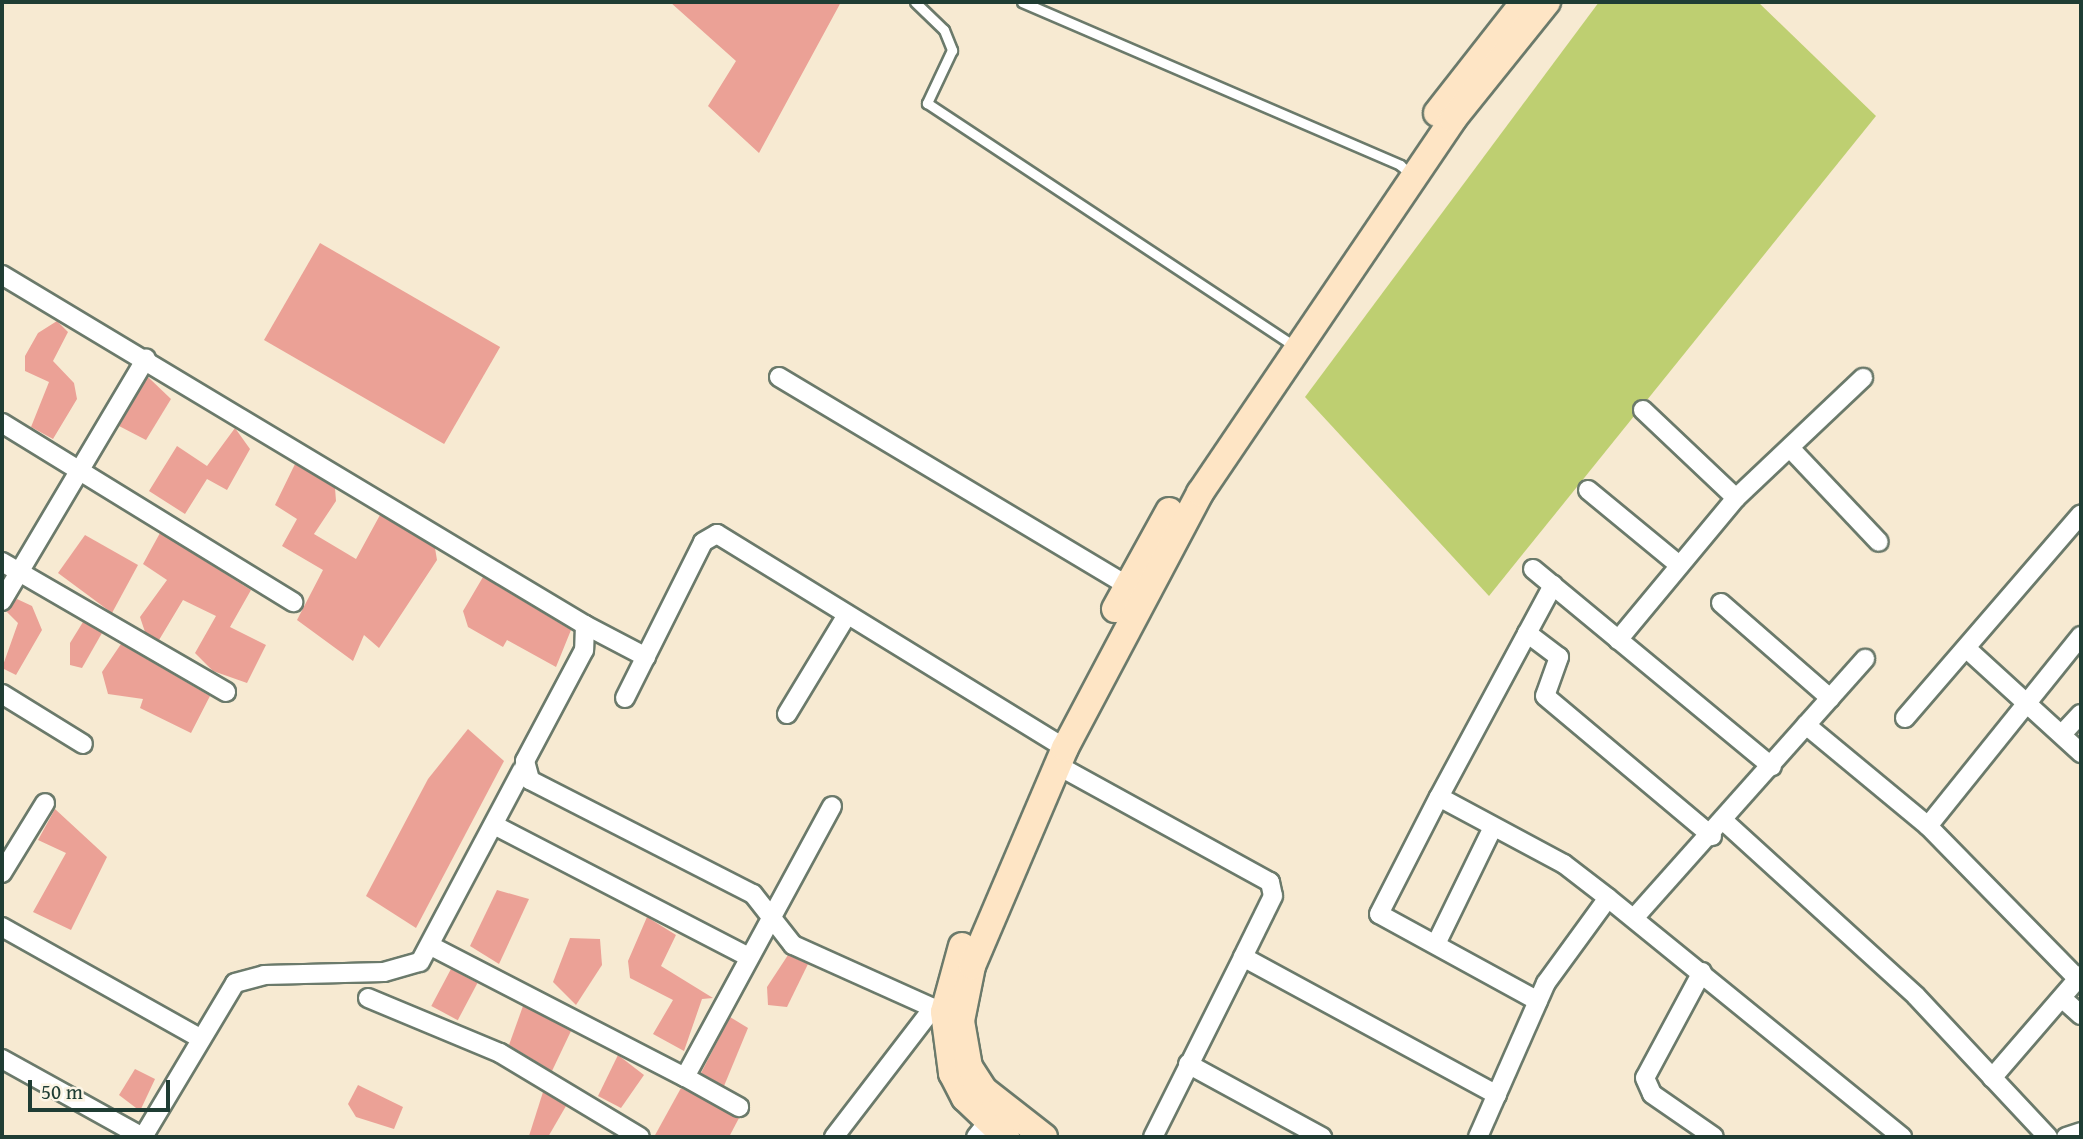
<!DOCTYPE html>
<style>
body{margin:0}
#map{position:relative;width:2083px;height:1139px;overflow:hidden;background:#f7ead2;font-family:"Gentium Book Plus",serif}
div>[style]{position:absolute}
.green>*{inset:0;background:#becf71}
.building>*{inset:0;background:#eba196;transform-origin:0 0}
.roads{filter:drop-shadow(2px 0 #6b7a6b) drop-shadow(-2px 0 #6b7a6b) drop-shadow(0 2px #6b7a6b) drop-shadow(0 -2px #6b7a6b)}
.lane>*{height:9px;margin:-4.5px;padding:0 4.5px;transform-origin:4.5px;border-radius:4.5px;background:#fff}
.street>*{height:18px;margin:-9px;padding:0 9px;transform-origin:9px;border-radius:9px;background:#fff}
.secondary>*{height:26px;margin:-13px;padding:0 13px;transform-origin:13px;border-radius:13px;background:#fee5c5}
span{translate:-50% -50%;white-space:nowrap;text-align:center;line-height:1.15;-webkit-text-stroke:7px #fcf5e5;paint-order:stroke}
.frame{position:absolute;inset:0;border:4px solid #1f3d34;pointer-events:none}
.scale{position:absolute;left:28px;top:1080px;width:142px;height:32px;box-sizing:border-box;border:4px solid #1f3d34;border-top:0;padding-left:9px;font-size:21px;line-height:24px;white-space:nowrap;color:#1f3d34;-webkit-text-stroke:5px #fcf5e5;paint-order:stroke}
</style>
<div id="map">
<div class="green">
<i style="clip-path:polygon(1599px 2px,1758px 2px,1876px 116px,1489px 596px,1305px 397px)"></i>
</div>
<div class="building">
<i style="clip-path:polygon(670px 2px,841px 2px,759px 153px,708px 106px,736px 61px)"></i>
<i style="left:320px;top:243px;width:208px;height:112px;rotate:30deg"></i>
<i style="clip-path:polygon(57px 321px,68px 332px,53px 361px,74px 383px,77px 399px,53px 439px,31px 427px,49px 382px,25px 371px,25px 356px,38px 333px)"></i>
<i style="clip-path:polygon(148px 377px,171px 399px,146px 440px,119px 426px)"></i>
<i style="clip-path:polygon(235px 428px,250px 449px,227px 490px,207px 479px,185px 514px,149px 491px,177px 446px,207px 466px)"></i>
<i style="clip-path:polygon(295px 464px,335px 488px,336px 501px,314px 534px,356px 559px,380px 515px,435px 548px,437px 560px,379px 648px,364px 635px,353px 661px,297px 620px,323px 570px,282px 546px,297px 519px,275px 505px)"></i>
<i style="clip-path:polygon(160px 533px,251px 590px,230px 627px,266px 645px,247px 683px,213px 671px,195px 653px,216px 616px,183px 600px,159px 640px,145px 632px,140px 617px,167px 580px,143px 564px)"></i>
<i style="clip-path:polygon(85px 535px,138px 565px,112px 613px,58px 573px)"></i>
<i style="clip-path:polygon(483px 577px,571px 630px,556px 667px,507px 640px,503px 647px,468px 627px,463px 611px)"></i>
<i style="clip-path:polygon(17px 599px,32px 606px,42px 630px,16px 675px,2px 668px,18px 623px,6px 611px)"></i>
<i style="clip-path:polygon(83px 622px,102px 633px,82px 668px,70px 665px,70px 643px)"></i>
<i style="clip-path:polygon(121px 644px,210px 696px,191px 733px,140px 708px,143px 699px,108px 694px,102px 672px)"></i>
<i style="clip-path:polygon(468px 729px,504px 761px,416px 928px,366px 896px,428px 779px)"></i>
<i style="clip-path:polygon(55px 809px,107px 857px,71px 930px,33px 912px,66px 853px,38px 840px)"></i>
<i style="clip-path:polygon(497px 890px,529px 899px,499px 964px,470px 946px)"></i>
<i style="clip-path:polygon(647px 917px,676px 935px,661px 966px,713px 998px,702px 999px,684px 1051px,653px 1034px,673px 1000px,630px 978px,628px 961px)"></i>
<i style="clip-path:polygon(570px 938px,600px 939px,602px 965px,576px 1005px,553px 982px)"></i>
<i style="clip-path:polygon(788px 955px,808px 964px,787px 1007px,768px 1005px,767px 987px)"></i>
<i style="left:451px;top:969px;width:30px;height:42px;rotate:28deg"></i>
<i style="clip-path:polygon(523px 1006px,571px 1031px,552px 1071px,509px 1045px)"></i>
<i style="clip-path:polygon(730px 1017px,748px 1028px,724px 1086px,701px 1073px)"></i>
<i style="clip-path:polygon(618px 1055px,644px 1075px,621px 1108px,598px 1096px)"></i>
<i style="clip-path:polygon(135px 1069px,155px 1079px,140px 1111px,119px 1095px)"></i>
<i style="clip-path:polygon(358px 1085px,403px 1107px,394px 1129px,356px 1117px,348px 1104px)"></i>
<i style="clip-path:polygon(681px 1088px,739px 1118px,729px 1137px,654px 1137px)"></i>
<i style="clip-path:polygon(543px 1092px,566px 1106px,548px 1137px,529px 1136px)"></i>
</div>
<div class="roads">
<div class="lane">
<i style="left:915px;top:2px;width:40px;rotate:44deg"></i>
<i style="left:944px;top:30px;width:22px;rotate:68deg"></i>
<i style="left:952px;top:50px;width:59px;rotate:115.3deg"></i>
<i style="left:927px;top:103px;width:444px;rotate:33.5deg"></i>
<i style="left:1022px;top:2px;width:412px;rotate:23.3deg"></i>
<i style="left:1400px;top:165px;width:17px;rotate:40deg"></i>
</div>
<div class="street">
<i style="left:2px;top:275px;width:680px;rotate:30.98deg"></i>
<i style="left:585px;top:625px;width:25px;rotate:92deg"></i>
<i style="left:584px;top:650px;width:126px;rotate:118deg"></i>
<i style="left:525px;top:761px;width:20px;rotate:75deg"></i>
<i style="left:530px;top:780px;width:250px;rotate:27.1deg"></i>
<i style="left:753px;top:894px;width:65px;rotate:51.9deg"></i>
<i style="left:793px;top:945px;width:173px;rotate:24.2deg"></i>
<i style="left:779px;top:377px;width:416px;rotate:30.9deg"></i>
<i style="left:1643px;top:410px;width:128px;rotate:43.4deg"></i>
<i style="left:2px;top:423px;width:342px;rotate:31.6deg"></i>
<i style="left:1790px;top:448px;width:129px;rotate:46.6deg"></i>
<i style="left:1588px;top:490px;width:118px;rotate:39.5deg"></i>
<i style="left:2px;top:562px;width:259px;rotate:30.1deg"></i>
<i style="left:1533px;top:569px;width:310px;rotate:39.6deg"></i>
<i style="left:2px;top:601px;width:282px;rotate:-59.3deg"></i>
<i style="left:1721px;top:603px;width:145px;rotate:41.1deg"></i>
<i style="left:585px;top:625px;width:69px;rotate:27.7deg"></i>
<i style="left:1527px;top:633px;width:40px;rotate:37deg"></i>
<i style="left:1559px;top:657px;width:41px;rotate:109.7deg"></i>
<i style="left:1545px;top:696px;width:218px;rotate:40deg"></i>
<i style="left:1618px;top:640px;width:185px;rotate:-50.3deg"></i>
<i style="left:1736px;top:498px;width:175px;rotate:-43.4deg"></i>
<i style="left:1966px;top:648px;width:156px;rotate:42.4deg"></i>
<i style="left:2px;top:694px;width:95px;rotate:31.7deg"></i>
<i style="left:625px;top:698px;width:174px;rotate:-63.4deg"></i>
<i style="left:703px;top:542px;width:16px;rotate:-30deg"></i>
<i style="left:717px;top:534px;width:409px;rotate:31.6deg"></i>
<i style="left:787px;top:714px;width:116px;rotate:-58.8deg"></i>
<i style="left:1905px;top:718px;width:269px;rotate:-49.2deg"></i>
<i style="left:1806px;top:725px;width:158px;rotate:39.6deg"></i>
<i style="left:1928px;top:826px;width:214px;rotate:45.6deg"></i>
<i style="left:2063px;top:733px;width:26px;rotate:-47deg"></i>
<i style="left:1057px;top:765px;width:243px;rotate:28.8deg"></i>
<i style="left:1270px;top:882px;width:14px;rotate:78deg"></i>
<i style="left:1273px;top:896px;width:68px;rotate:116.2deg"></i>
<i style="left:1243px;top:957px;width:289px;rotate:28.5deg"></i>
<i style="left:1439px;top:797px;width:241px;rotate:-61.7deg"></i>
<i style="left:1725px;top:822px;width:258px;rotate:42.3deg"></i>
<i style="left:1916px;top:996px;width:193px;rotate:46.9deg"></i>
<i style="left:494px;top:825px;width:287px;rotate:27.4deg"></i>
<i style="left:1928px;top:826px;width:244px;rotate:-51.2deg"></i>
<i style="left:2px;top:873px;width:82px;rotate:-58.4deg"></i>
<i style="left:1635px;top:917px;width:346px;rotate:-48.3deg"></i>
<i style="left:2px;top:927px;width:227px;rotate:29.3deg"></i>
<i style="left:1436px;top:944px;width:130px;rotate:-64deg"></i>
<i style="left:431px;top:946px;width:286px;rotate:27.3deg"></i>
<i style="left:685px;top:1077px;width:308px;rotate:-61.5deg"></i>
<i style="left:1702px;top:972px;width:120px;rotate:118.3deg"></i>
<i style="left:1645px;top:1078px;width:17px;rotate:66deg"></i>
<i style="left:1652px;top:1094px;width:75px;rotate:34.7deg"></i>
<i style="left:368px;top:998px;width:143px;rotate:22.6deg"></i>
<i style="left:500px;top:1053px;width:163px;rotate:31deg"></i>
<i style="left:2063px;top:999px;width:24px;rotate:42deg"></i>
<i style="left:1538px;top:1001px;width:181px;rotate:-151.3deg"></i>
<i style="left:1379px;top:914px;width:131px;rotate:-62.9deg"></i>
<i style="left:1439px;top:797px;width:142px;rotate:28.2deg"></i>
<i style="left:1564px;top:864px;width:56px;rotate:37.7deg"></i>
<i style="left:2px;top:1059px;width:161px;rotate:29deg"></i>
<i style="left:1188px;top:1064px;width:153px;rotate:28.6deg"></i>
<i style="left:685px;top:1077px;width:62px;rotate:29.1deg"></i>
<i style="left:1992px;top:1078px;width:136px;rotate:-49.2deg"></i>
<i style="left:143px;top:1137px;width:179px;rotate:-59.1deg"></i>
<i style="left:235px;top:983px;width:30px;rotate:-15deg"></i>
<i style="left:264px;top:975px;width:120px;rotate:-1.4deg"></i>
<i style="left:384px;top:972px;width:37px;rotate:-16deg"></i>
<i style="left:420px;top:962px;width:217px;rotate:-62deg"></i>
<i style="left:834px;top:1137px;width:163px;rotate:-52.5deg"></i>
<i style="left:976px;top:1137px;width:19px;rotate:-51deg"></i>
<i style="left:1153px;top:1137px;width:201px;rotate:-63.4deg"></i>
<i style="left:1478px;top:1137px;width:168px;rotate:-66.2deg"></i>
<i style="left:1546px;top:983px;width:105px;rotate:-53.9deg"></i>
<i style="left:1608px;top:898px;width:379px;rotate:39.1deg"></i>
<i style="left:2066px;top:1137px;width:16px;rotate:-18deg"></i>
</div>
<div class="secondary">
<i style="left:1437px;top:113px;width:141px;rotate:-51.9deg"></i>
<i style="left:1115px;top:609px;width:112px;rotate:-61.1deg"></i>
<i style="left:962px;top:946px;width:68px;rotate:105.3deg"></i>
<i style="left:944px;top:1012px;width:62px;rotate:82.5deg"></i>
<i style="left:952px;top:1073px;width:28px;rotate:63deg"></i>
<i style="left:965px;top:1098px;width:57px;rotate:43.6deg"></i>
<i style="left:1044px;top:1137px;width:76px;rotate:-141.9deg"></i>
<i style="left:984px;top:1090px;width:27px;rotate:-123deg"></i>
<i style="left:969px;top:1067px;width:47px;rotate:-99.9deg"></i>
<i style="left:961px;top:1021px;width:56px;rotate:-78.7deg"></i>
<i style="left:972px;top:966px;width:237px;rotate:-66.9deg"></i>
<i style="left:1065px;top:748px;width:289px;rotate:-62.1deg"></i>
<i style="left:1200px;top:493px;width:452px;rotate:-55.9deg"></i>
<i style="left:1453px;top:119px;width:150px;rotate:-51.2deg"></i>
</div>
</div>
<div class="frame"></div>
<div class="scale">50 m</div>
</div>
